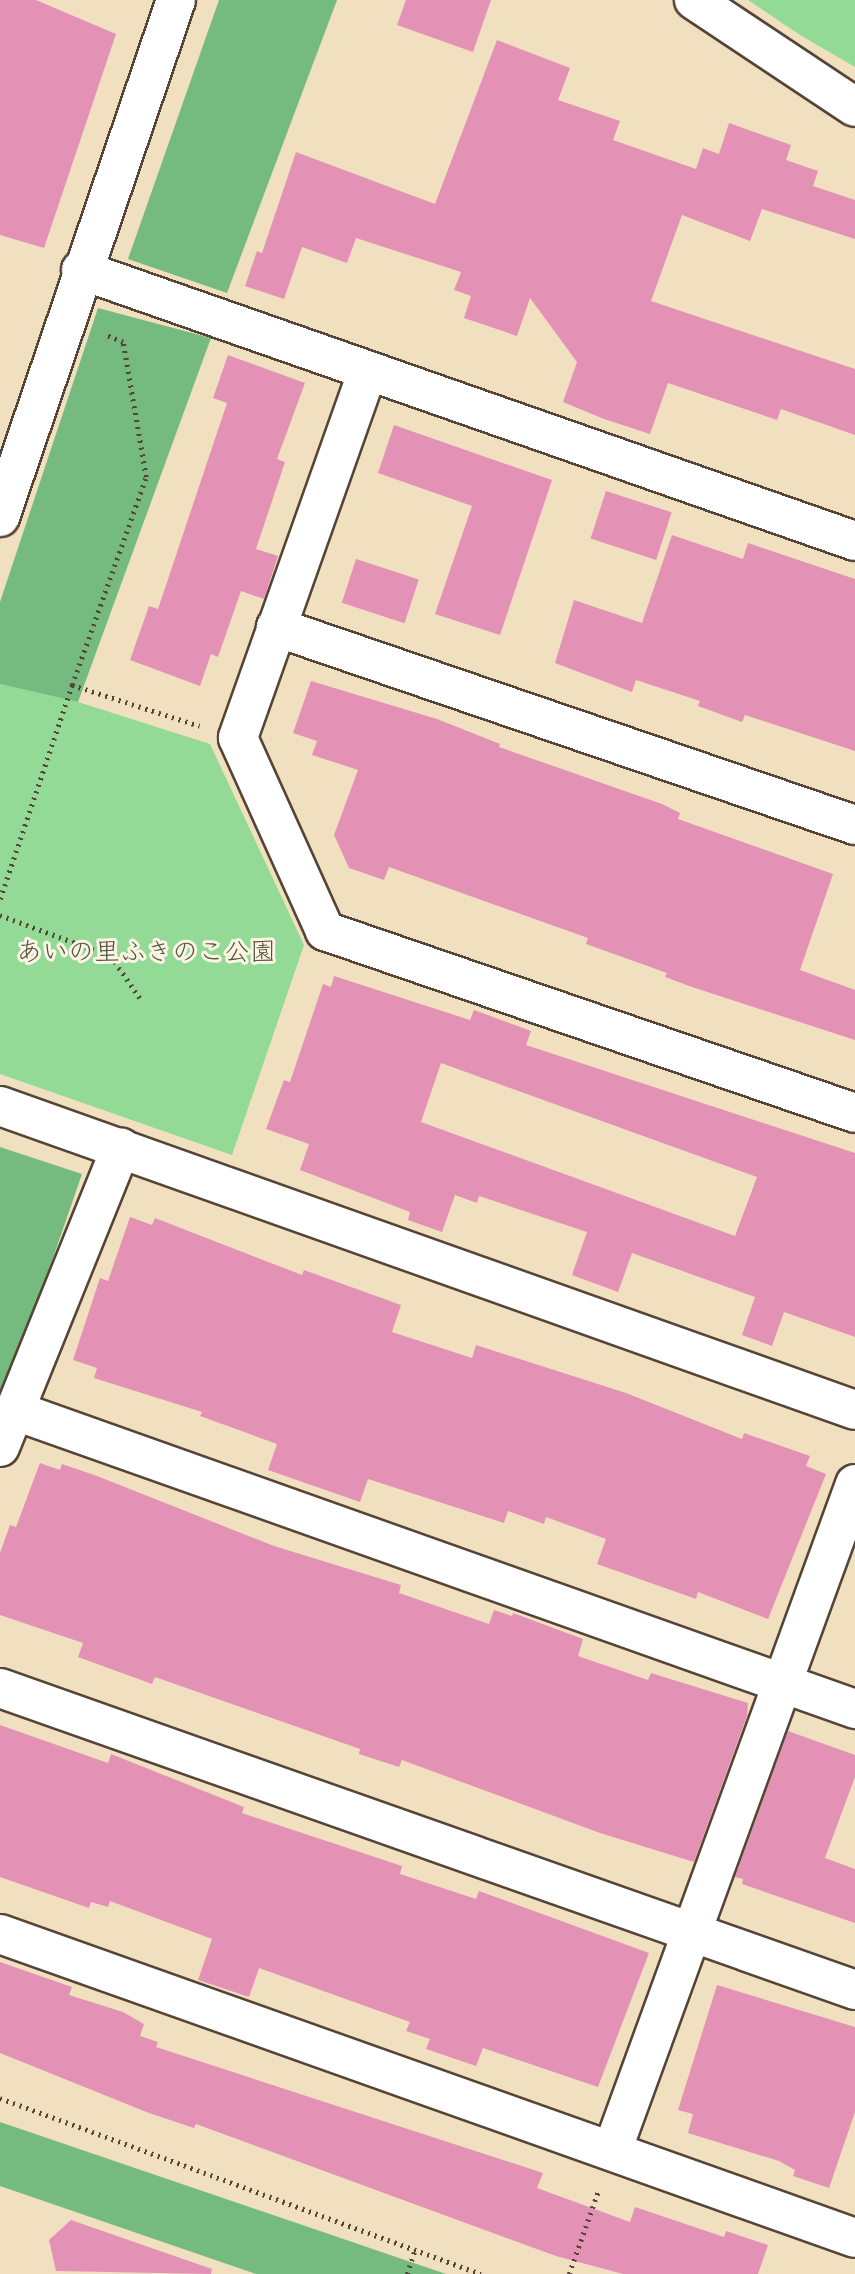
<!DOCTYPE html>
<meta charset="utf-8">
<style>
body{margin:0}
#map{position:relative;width:855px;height:2274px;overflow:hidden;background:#f0e0c0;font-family:Mynerve,"Klee One",sans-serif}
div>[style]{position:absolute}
.green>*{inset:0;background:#92da95}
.forest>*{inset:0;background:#75ba7e}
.building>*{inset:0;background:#e392b6;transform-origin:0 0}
.path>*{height:4.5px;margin-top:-2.25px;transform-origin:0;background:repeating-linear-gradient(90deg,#564536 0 2px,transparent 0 7px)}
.roads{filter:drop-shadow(2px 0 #564536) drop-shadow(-2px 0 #564536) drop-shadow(0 2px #564536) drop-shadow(0 -2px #564536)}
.minor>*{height:38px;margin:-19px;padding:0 19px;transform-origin:19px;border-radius:19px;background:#fff}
.tertiary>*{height:38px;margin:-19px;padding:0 19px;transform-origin:19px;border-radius:19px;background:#fff}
span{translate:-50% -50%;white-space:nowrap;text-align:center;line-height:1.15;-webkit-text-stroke:6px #fcf5e5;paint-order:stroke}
.park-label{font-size:26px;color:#51563c}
</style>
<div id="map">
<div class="green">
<i style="clip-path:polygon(748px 0,855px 0,855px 67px,800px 35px)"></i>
<i style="clip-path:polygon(0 684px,78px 702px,210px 744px,304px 945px,232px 1155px,0 1074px)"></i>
</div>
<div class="forest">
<i style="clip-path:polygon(219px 0,337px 0,227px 293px,128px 259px)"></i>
<i style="clip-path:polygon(98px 308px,211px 338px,78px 702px,0 684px,0 602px)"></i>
<i style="clip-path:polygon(0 1147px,82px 1174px,0 1411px)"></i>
<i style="clip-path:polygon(0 2122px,446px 2274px,256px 2274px,0 2186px)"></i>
</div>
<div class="building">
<i style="clip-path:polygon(0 0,36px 0,116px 34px,44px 248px,0 235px)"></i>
<i style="clip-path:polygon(406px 0,491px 0,473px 52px,397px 25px)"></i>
<i style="clip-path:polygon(497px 40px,570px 68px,558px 100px,620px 121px,613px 140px,696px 169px,703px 148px,719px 154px,729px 123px,791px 145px,786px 160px,818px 171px,813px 186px,855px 200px,855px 239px,762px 209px,750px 241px,682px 215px,651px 301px,855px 369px,855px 435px,781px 409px,777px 420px,668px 383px,650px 434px,604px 419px,563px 402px,577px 362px,530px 298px,517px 336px,464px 318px,471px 296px,454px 290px,461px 272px,356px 238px,347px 263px,302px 247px,284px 299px,245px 286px,257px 251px,262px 253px,296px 152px,435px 204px)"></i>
<i style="clip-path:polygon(228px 355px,305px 383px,277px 459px,285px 462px,256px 549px,278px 556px,264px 599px,241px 591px,218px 657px,211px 654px,200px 686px,130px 660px,149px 606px,158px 609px,227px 403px,213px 398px)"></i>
<i style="clip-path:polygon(394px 425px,552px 480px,500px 635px,435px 614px,472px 506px,378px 473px)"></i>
<i style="left:606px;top:491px;width:69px;height:50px;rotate:18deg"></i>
<i style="clip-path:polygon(672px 535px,743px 559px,748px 543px,855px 579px,855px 751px,745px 715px,742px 722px,698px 706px,700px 701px,636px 680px,632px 692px,555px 663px,574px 600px,642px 623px)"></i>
<i style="left:356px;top:559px;width:66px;height:46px;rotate:18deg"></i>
<i style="clip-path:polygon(311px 681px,437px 719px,500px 744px,499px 747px,662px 804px,680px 813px,678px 819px,833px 874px,800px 970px,855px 990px,855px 1040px,692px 987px,665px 977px,667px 973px,586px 944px,588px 938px,389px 867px,384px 880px,349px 868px,334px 835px,358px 770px,312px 755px,317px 741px,293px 733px)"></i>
<i style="clip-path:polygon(evenodd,334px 976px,470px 1020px,474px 1010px,531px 1031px,526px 1045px,855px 1153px,855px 1337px,784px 1312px,772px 1346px,742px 1335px,755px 1297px,632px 1253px,618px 1292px,572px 1275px,587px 1232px,479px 1196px,477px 1203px,455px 1195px,442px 1232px,408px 1220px,410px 1212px,300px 1170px,309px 1144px,266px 1129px,284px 1080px,290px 1082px,323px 984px,331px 987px,334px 976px,441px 1063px,757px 1177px,735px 1236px,421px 1122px,441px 1063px)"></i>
<i style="clip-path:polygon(130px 1217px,152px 1225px,155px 1218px,302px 1275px,304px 1270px,401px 1305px,392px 1332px,472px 1358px,476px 1345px,626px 1393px,742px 1439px,744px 1433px,810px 1456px,806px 1466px,826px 1474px,768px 1619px,698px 1592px,696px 1599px,597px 1564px,606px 1539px,546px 1517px,544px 1524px,508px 1511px,504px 1523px,368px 1479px,360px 1502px,268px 1470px,277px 1444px,200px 1416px,202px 1412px,94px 1378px,97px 1368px,73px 1360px,100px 1278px,108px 1281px)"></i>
<i style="clip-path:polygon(40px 1463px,60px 1470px,62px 1464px,97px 1476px,274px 1546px,401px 1585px,399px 1593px,489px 1624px,494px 1610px,512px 1616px,513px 1613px,583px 1639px,578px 1656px,648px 1680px,651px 1673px,748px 1703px,747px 1716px,694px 1862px,600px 1833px,402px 1760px,399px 1767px,359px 1754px,360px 1749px,155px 1677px,152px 1684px,78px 1657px,83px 1643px,0 1615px,0 1553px,10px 1525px,16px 1527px)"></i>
<i style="clip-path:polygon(0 1725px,108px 1763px,111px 1754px,244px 1807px,242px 1813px,402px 1866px,400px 1874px,476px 1899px,479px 1891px,649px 1953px,598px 2087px,483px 2048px,476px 2066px,426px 2049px,430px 2039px,406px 2031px,410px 2022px,259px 1968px,249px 1997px,198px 1980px,212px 1939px,110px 1901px,108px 1907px,91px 1902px,89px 1908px,0 1877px)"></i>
<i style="clip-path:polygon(788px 1731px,855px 1755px,855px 1777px,825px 1858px,855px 1869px,855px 1923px,742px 1884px,743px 1879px,735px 1877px)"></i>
<i style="clip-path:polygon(0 1962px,72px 1987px,69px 1995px,123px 2012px,144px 2024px,140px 2036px,158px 2042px,156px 2047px,543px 2173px,537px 2188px,630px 2222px,635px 2207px,724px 2237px,726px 2231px,768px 2245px,758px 2274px,623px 2274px,556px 2256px,196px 2124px,194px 2128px,149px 2113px,0 2053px)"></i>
<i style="clip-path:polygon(717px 1985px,855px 2027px,855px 2112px,829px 2188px,793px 2176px,795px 2170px,779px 2161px,688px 2133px,693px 2114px,678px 2110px)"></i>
<i style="clip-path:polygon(71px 2220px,212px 2269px,211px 2274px,56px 2271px,49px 2240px)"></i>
</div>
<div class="path">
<i style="left:72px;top:685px;width:221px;rotate:-70.4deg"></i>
<i style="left:146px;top:477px;width:137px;rotate:-99.7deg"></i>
<i style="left:123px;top:342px;width:19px;rotate:-159deg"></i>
<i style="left:0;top:899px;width:226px;rotate:-71.4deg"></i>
<i style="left:72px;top:685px;width:134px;rotate:17.8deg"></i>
<i style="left:0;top:915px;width:118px;rotate:20.3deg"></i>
<i style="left:111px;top:956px;width:51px;rotate:55.4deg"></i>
<i style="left:0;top:2098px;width:512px;rotate:20.1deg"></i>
<i style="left:407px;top:2274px;width:25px;rotate:-72deg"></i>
<i style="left:569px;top:2274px;width:90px;rotate:-70.6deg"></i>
</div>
<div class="roads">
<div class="minor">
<i style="left:81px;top:270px;width:820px;rotate:19.3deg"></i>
<i style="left:367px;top:373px;width:387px;rotate:109.5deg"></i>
<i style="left:238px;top:738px;width:212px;rotate:65.7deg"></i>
<i style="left:325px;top:931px;width:560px;rotate:18.95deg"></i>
<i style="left:0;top:517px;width:546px;rotate:-71.2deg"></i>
<i style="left:276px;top:627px;width:612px;rotate:18.88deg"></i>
<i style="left:0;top:1106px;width:907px;rotate:19.57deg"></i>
<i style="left:13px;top:1410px;width:894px;rotate:19.55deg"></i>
<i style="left:0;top:1447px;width:323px;rotate:-68deg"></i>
<i style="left:0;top:1688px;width:907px;rotate:19.45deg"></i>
<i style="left:0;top:1934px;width:907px;rotate:19.57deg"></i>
<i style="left:612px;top:2151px;width:710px;rotate:-69.98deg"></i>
</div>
<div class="tertiary">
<i style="left:694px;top:0;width:193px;rotate:33.6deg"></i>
</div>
</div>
<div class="park-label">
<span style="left:146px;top:954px">あいの里ふきのこ公園</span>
</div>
</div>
